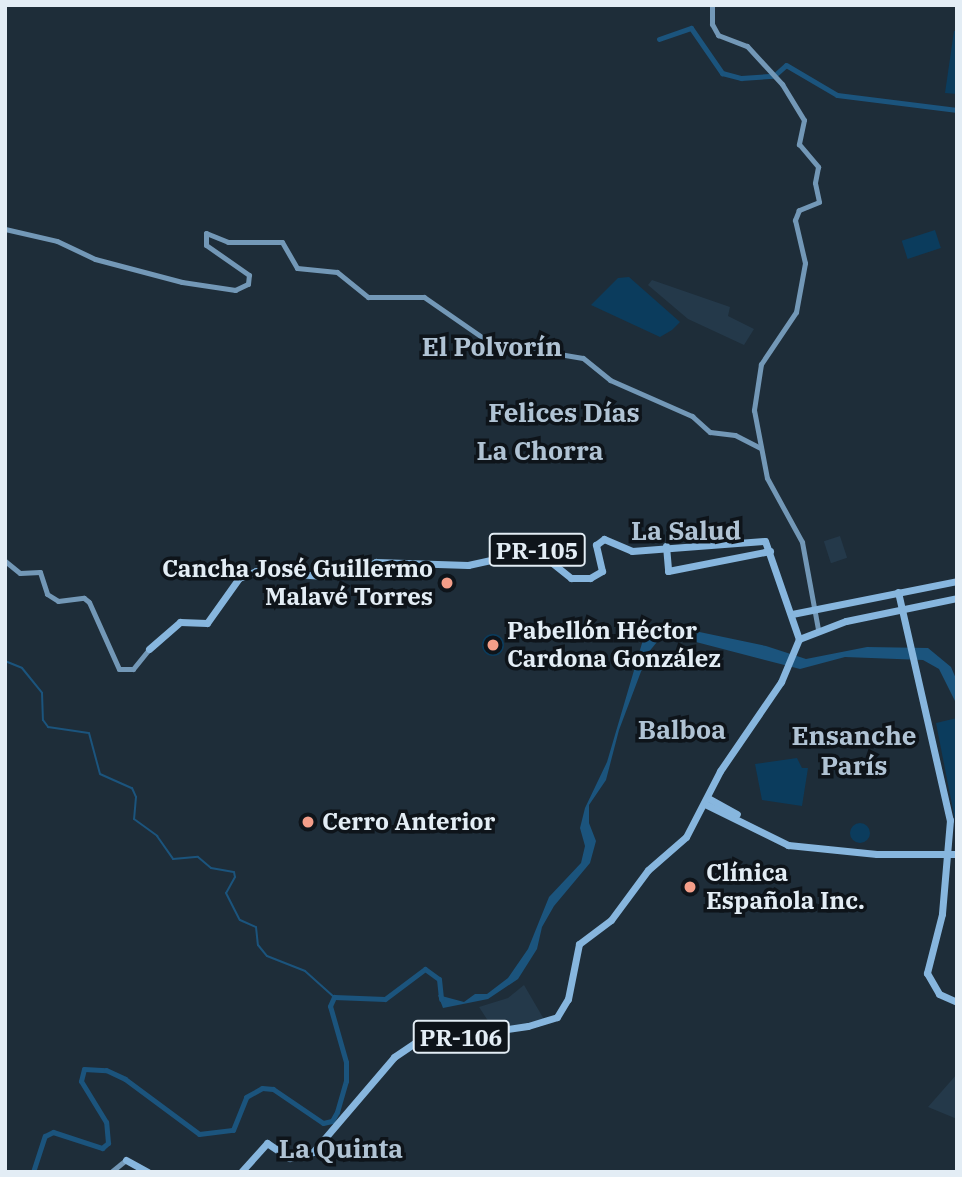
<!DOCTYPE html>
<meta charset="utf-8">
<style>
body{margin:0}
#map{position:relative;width:962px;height:1177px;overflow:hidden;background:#1e2d39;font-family:"IBM Plex Serif",serif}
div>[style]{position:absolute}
.built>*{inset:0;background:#24394a;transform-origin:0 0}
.green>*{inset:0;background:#0b3c5d;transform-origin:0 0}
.round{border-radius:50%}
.water>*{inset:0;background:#1b547d}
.stream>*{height:2px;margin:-1px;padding:0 1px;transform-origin:1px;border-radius:1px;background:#1b547d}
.river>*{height:5px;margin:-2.5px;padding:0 2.5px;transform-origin:2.5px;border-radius:2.5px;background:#1b547d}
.secondary>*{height:5px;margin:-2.5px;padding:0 2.5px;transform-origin:2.5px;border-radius:2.5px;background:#7398b7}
.primary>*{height:7px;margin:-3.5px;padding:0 3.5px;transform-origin:3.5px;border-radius:3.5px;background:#87b6de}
.dots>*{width:19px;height:19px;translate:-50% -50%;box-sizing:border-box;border:4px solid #0e141a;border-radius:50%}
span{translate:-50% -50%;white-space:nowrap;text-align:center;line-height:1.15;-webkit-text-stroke:7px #0e141a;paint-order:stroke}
.shield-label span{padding:2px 5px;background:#0e141a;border:2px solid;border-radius:5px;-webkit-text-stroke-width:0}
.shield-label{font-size:23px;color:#e3edf5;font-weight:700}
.poi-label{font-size:24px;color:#e3edf5;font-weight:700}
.right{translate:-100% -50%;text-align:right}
.left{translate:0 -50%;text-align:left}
.neighbourhood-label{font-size:26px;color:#b0c3d4;font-weight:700}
.frame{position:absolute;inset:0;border:7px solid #e3edf5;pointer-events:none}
</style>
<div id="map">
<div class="built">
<i style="clip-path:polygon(652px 280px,730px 307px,728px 316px,754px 329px,744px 345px,688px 319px,648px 285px)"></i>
<i style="left:840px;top:536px;width:23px;height:17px;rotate:72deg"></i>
<i style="clip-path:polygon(524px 985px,545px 1021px,494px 1030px,479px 1007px,508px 998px)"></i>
<i style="clip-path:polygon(957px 1074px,957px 1119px,928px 1107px)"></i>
</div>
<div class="green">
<i style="clip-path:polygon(954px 31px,957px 31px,957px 94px,945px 93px)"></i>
<i style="left:935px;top:230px;width:19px;height:35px;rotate:72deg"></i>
<i style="clip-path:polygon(629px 277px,680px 322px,672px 330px,660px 337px,591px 305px,618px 278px)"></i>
<i class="round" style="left:482px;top:634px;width:22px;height:22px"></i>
<i style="clip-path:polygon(957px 718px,957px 830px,936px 723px)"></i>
<i style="clip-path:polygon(797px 758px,802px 768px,808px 768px,802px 806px,762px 800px,755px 764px)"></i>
<i class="round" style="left:850px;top:823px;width:20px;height:20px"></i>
</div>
<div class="water">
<i style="clip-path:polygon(666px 625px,766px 646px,806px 659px,867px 647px,928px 648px,951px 667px,957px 681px,957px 705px,939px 669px,923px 660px,845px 657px,800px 669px,673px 636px,661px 637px,648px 653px,619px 730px,606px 780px,589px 805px,589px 823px,596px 841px,590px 863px,554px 906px,542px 927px,537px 949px,518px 979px,488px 999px,443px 1008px,438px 995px,464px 1002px,475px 994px,487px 994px,508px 978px,528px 949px,549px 897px,581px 863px,585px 846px,580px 828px,585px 808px,607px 762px,645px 633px)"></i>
</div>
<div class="stream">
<i style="left:5px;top:661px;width:18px;rotate:22deg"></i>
<i style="left:22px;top:668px;width:32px;rotate:51deg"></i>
<i style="left:42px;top:693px;width:27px;rotate:88deg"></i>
<i style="left:43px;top:720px;width:9px;rotate:54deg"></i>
<i style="left:48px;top:727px;width:41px;rotate:8.3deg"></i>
<i style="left:89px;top:733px;width:42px;rotate:75deg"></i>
<i style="left:100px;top:774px;width:35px;rotate:24deg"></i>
<i style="left:132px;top:788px;width:10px;rotate:66deg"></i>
<i style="left:136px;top:797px;width:22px;rotate:95deg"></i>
<i style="left:134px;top:819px;width:29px;rotate:36deg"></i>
<i style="left:157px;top:836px;width:28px;rotate:55deg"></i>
<i style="left:173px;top:859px;width:25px;rotate:-5deg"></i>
<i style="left:198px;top:857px;width:17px;rotate:40deg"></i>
<i style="left:211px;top:868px;width:23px;rotate:10deg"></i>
<i style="left:234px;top:872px;width:5px;rotate:79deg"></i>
<i style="left:235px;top:877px;width:18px;rotate:119deg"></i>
<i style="left:226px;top:893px;width:30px;rotate:63deg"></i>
<i style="left:240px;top:920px;width:17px;rotate:24deg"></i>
<i style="left:256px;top:927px;width:18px;rotate:84deg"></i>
<i style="left:258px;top:945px;width:14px;rotate:51deg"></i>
<i style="left:267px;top:956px;width:41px;rotate:21.5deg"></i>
<i style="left:305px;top:971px;width:39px;rotate:42deg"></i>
</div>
<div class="river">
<i style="left:659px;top:39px;width:34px;rotate:-19deg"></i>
<i style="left:691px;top:28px;width:55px;rotate:55.4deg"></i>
<i style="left:722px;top:73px;width:20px;rotate:15deg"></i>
<i style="left:741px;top:78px;width:32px;rotate:-4deg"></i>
<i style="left:776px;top:74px;width:13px;rotate:-42deg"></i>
<i style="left:786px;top:65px;width:59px;rotate:30.5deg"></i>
<i style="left:837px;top:95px;width:121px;rotate:7.1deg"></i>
<i style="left:33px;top:1172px;width:38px;rotate:-72deg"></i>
<i style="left:45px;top:1136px;width:9px;rotate:-27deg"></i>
<i style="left:53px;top:1132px;width:52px;rotate:18.1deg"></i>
<i style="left:102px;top:1148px;width:8px;rotate:-40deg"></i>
<i style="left:108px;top:1143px;width:21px;rotate:-95deg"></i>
<i style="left:106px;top:1122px;width:48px;rotate:-121.4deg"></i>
<i style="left:81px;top:1081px;width:12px;rotate:-76deg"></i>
<i style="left:84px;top:1069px;width:22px;rotate:3deg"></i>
<i style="left:106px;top:1070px;width:21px;rotate:25deg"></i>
<i style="left:125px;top:1079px;width:92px;rotate:36.6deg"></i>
<i style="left:199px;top:1134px;width:34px;rotate:-7deg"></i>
<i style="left:233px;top:1130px;width:35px;rotate:-68deg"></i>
<i style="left:246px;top:1097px;width:18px;rotate:-29deg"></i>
<i style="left:262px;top:1088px;width:11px;rotate:5deg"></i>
<i style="left:273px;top:1089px;width:60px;rotate:34.2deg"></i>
<i style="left:323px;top:1123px;width:9px;rotate:-13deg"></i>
<i style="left:332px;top:1121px;width:10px;rotate:-61deg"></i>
<i style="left:337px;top:1112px;width:32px;rotate:-74deg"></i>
<i style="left:346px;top:1081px;width:19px;rotate:-90deg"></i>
<i style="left:346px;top:1062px;width:58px;rotate:-105.9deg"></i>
<i style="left:330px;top:1006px;width:10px;rotate:-66deg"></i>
<i style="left:334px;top:997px;width:51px;rotate:2.2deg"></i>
<i style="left:385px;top:999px;width:50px;rotate:-36.9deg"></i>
<i style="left:425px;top:969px;width:17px;rotate:36deg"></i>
<i style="left:439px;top:979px;width:20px;rotate:84deg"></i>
</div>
<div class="secondary">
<i style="left:712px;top:5px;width:19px;rotate:90deg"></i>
<i style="left:712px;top:24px;width:13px;rotate:61deg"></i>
<i style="left:718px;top:35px;width:31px;rotate:21deg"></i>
<i style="left:747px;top:46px;width:52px;rotate:47.4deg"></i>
<i style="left:782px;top:84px;width:42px;rotate:58.6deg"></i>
<i style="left:804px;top:120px;width:25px;rotate:102deg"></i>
<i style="left:799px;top:144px;width:30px;rotate:50deg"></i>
<i style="left:818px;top:167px;width:16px;rotate:101deg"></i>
<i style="left:815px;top:183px;width:19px;rotate:78deg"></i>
<i style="left:819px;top:202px;width:22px;rotate:158deg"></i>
<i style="left:799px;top:210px;width:11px;rotate:112deg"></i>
<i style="left:795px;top:220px;width:44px;rotate:76.9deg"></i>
<i style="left:805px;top:263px;width:50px;rotate:100.4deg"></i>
<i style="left:796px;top:312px;width:63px;rotate:123.9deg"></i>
<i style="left:761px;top:364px;width:47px;rotate:98.7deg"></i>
<i style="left:754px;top:410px;width:69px;rotate:79.2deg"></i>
<i style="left:767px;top:478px;width:73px;rotate:61.3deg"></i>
<i style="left:802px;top:542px;width:88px;rotate:79.6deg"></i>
<i style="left:5px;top:229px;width:53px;rotate:13deg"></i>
<i style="left:57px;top:241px;width:42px;rotate:25.3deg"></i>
<i style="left:95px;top:259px;width:90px;rotate:14.8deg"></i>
<i style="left:182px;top:282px;width:54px;rotate:8.6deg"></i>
<i style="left:235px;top:290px;width:14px;rotate:-25deg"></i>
<i style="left:248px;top:284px;width:9px;rotate:-84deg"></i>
<i style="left:249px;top:275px;width:52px;rotate:-145.1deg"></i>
<i style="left:206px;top:245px;width:12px;rotate:-90deg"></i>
<i style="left:206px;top:233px;width:24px;rotate:22deg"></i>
<i style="left:228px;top:242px;width:54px"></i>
<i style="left:282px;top:242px;width:30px;rotate:60deg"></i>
<i style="left:297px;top:268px;width:40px;rotate:5.7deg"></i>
<i style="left:337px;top:272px;width:40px;rotate:39deg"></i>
<i style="left:368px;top:297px;width:56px"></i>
<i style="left:424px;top:297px;width:79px;rotate:34.7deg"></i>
<i style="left:489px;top:342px;width:95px;rotate:9.7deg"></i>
<i style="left:583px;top:358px;width:35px;rotate:39deg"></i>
<i style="left:610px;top:380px;width:90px;rotate:23.7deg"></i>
<i style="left:692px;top:416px;width:24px;rotate:42deg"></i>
<i style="left:710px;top:432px;width:25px;rotate:7deg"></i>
<i style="left:735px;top:435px;width:28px;rotate:27deg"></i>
<i style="left:5px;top:561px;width:19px;rotate:39deg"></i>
<i style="left:20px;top:573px;width:20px;rotate:-3deg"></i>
<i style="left:40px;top:572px;width:23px;rotate:72deg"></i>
<i style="left:47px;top:594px;width:13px;rotate:32deg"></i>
<i style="left:58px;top:601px;width:26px;rotate:-7deg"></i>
<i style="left:84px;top:598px;width:6px;rotate:39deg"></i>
<i style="left:89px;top:602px;width:73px;rotate:65.9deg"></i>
<i style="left:119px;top:669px;width:14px"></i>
<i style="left:133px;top:669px;width:26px;rotate:-51deg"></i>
<i style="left:111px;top:1172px;width:19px;rotate:-39deg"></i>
</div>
<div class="primary">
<i style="left:666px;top:546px;width:25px;rotate:85deg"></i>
<i style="left:668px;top:571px;width:104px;rotate:-11.1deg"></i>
<i style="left:898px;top:592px;width:234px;rotate:77.2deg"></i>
<i style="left:950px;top:820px;width:94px;rotate:94.9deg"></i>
<i style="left:942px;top:914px;width:61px;rotate:104.3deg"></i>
<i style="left:927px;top:973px;width:24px;rotate:60deg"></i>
<i style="left:939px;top:994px;width:20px;rotate:24deg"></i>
<i style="left:792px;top:614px;width:168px;rotate:-11.3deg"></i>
<i style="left:799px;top:639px;width:50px;rotate:-21deg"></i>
<i style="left:846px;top:621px;width:113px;rotate:-11.7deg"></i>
<i style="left:149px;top:649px;width:41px;rotate:-41.1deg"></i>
<i style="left:180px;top:622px;width:27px;rotate:2deg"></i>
<i style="left:207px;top:623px;width:55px;rotate:-54.6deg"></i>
<i style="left:239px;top:578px;width:18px;rotate:-22deg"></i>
<i style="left:256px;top:571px;width:67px;rotate:4.3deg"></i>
<i style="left:323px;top:576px;width:33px;rotate:-7deg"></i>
<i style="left:356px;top:572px;width:22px;rotate:-27deg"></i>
<i style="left:376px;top:562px;width:92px;rotate:1.9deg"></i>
<i style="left:468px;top:565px;width:70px;rotate:-12.4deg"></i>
<i style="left:536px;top:550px;width:45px;rotate:38.7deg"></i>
<i style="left:571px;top:578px;width:19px"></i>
<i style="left:590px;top:578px;width:14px;rotate:-30deg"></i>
<i style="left:602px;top:571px;width:27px;rotate:-103deg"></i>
<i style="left:596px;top:545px;width:10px;rotate:-37deg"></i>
<i style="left:604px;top:539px;width:30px;rotate:23deg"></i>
<i style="left:632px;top:551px;width:133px;rotate:-4.3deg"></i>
<i style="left:765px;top:541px;width:104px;rotate:70.9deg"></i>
<i style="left:708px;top:798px;width:33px;rotate:29deg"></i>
<i style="left:705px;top:804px;width:93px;rotate:26.3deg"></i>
<i style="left:788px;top:845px;width:89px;rotate:5.8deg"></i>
<i style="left:877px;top:854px;width:80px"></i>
<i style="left:126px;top:1160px;width:25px;rotate:29deg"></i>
<i style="left:241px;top:1172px;width:39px;rotate:-48deg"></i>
<i style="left:267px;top:1143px;width:27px;rotate:34deg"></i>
<i style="left:289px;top:1158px;width:25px;rotate:-14deg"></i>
<i style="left:313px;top:1152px;width:125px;rotate:-49.5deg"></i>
<i style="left:394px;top:1057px;width:25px;rotate:-34deg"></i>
<i style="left:415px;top:1043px;width:114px;rotate:-8.6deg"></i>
<i style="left:528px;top:1026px;width:30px;rotate:-17deg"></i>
<i style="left:557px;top:1017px;width:21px;rotate:-59deg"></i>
<i style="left:568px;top:999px;width:56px;rotate:-78.7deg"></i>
<i style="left:579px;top:944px;width:40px;rotate:-37deg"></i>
<i style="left:611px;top:920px;width:62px;rotate:-53.5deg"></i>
<i style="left:648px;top:870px;width:50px;rotate:-41deg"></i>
<i style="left:686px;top:837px;width:74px;rotate:-62.7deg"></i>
<i style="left:720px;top:771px;width:108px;rotate:-55.6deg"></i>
<i style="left:781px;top:682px;width:47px;rotate:-67.3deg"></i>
</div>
<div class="dots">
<i style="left:447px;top:583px;background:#f49e89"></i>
<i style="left:493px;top:645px;background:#f49e89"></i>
<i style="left:308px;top:822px;background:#f49e89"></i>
<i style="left:690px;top:887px;background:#f49e89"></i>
</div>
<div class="shield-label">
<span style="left:537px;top:550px">PR-105</span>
<span style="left:461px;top:1037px">PR-106</span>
</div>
<div class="poi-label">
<span class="right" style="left:433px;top:583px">Cancha José Guillermo<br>Malavé Torres</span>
<span class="left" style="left:507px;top:645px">Pabellón Héctor<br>Cardona González</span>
<span class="left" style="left:322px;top:822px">Cerro Anterior</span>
<span class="left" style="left:706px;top:887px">Clínica<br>Española Inc.</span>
</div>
<div class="neighbourhood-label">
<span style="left:492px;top:347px">El Polvorín</span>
<span style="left:564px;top:413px">Felices Días</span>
<span style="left:540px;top:451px">La Chorra</span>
<span style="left:686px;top:531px">La Salud</span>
<span style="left:682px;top:730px">Balboa</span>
<span style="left:854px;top:751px">Ensanche<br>París</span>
<span style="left:341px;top:1149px">La Quinta</span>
</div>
<div class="frame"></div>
</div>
